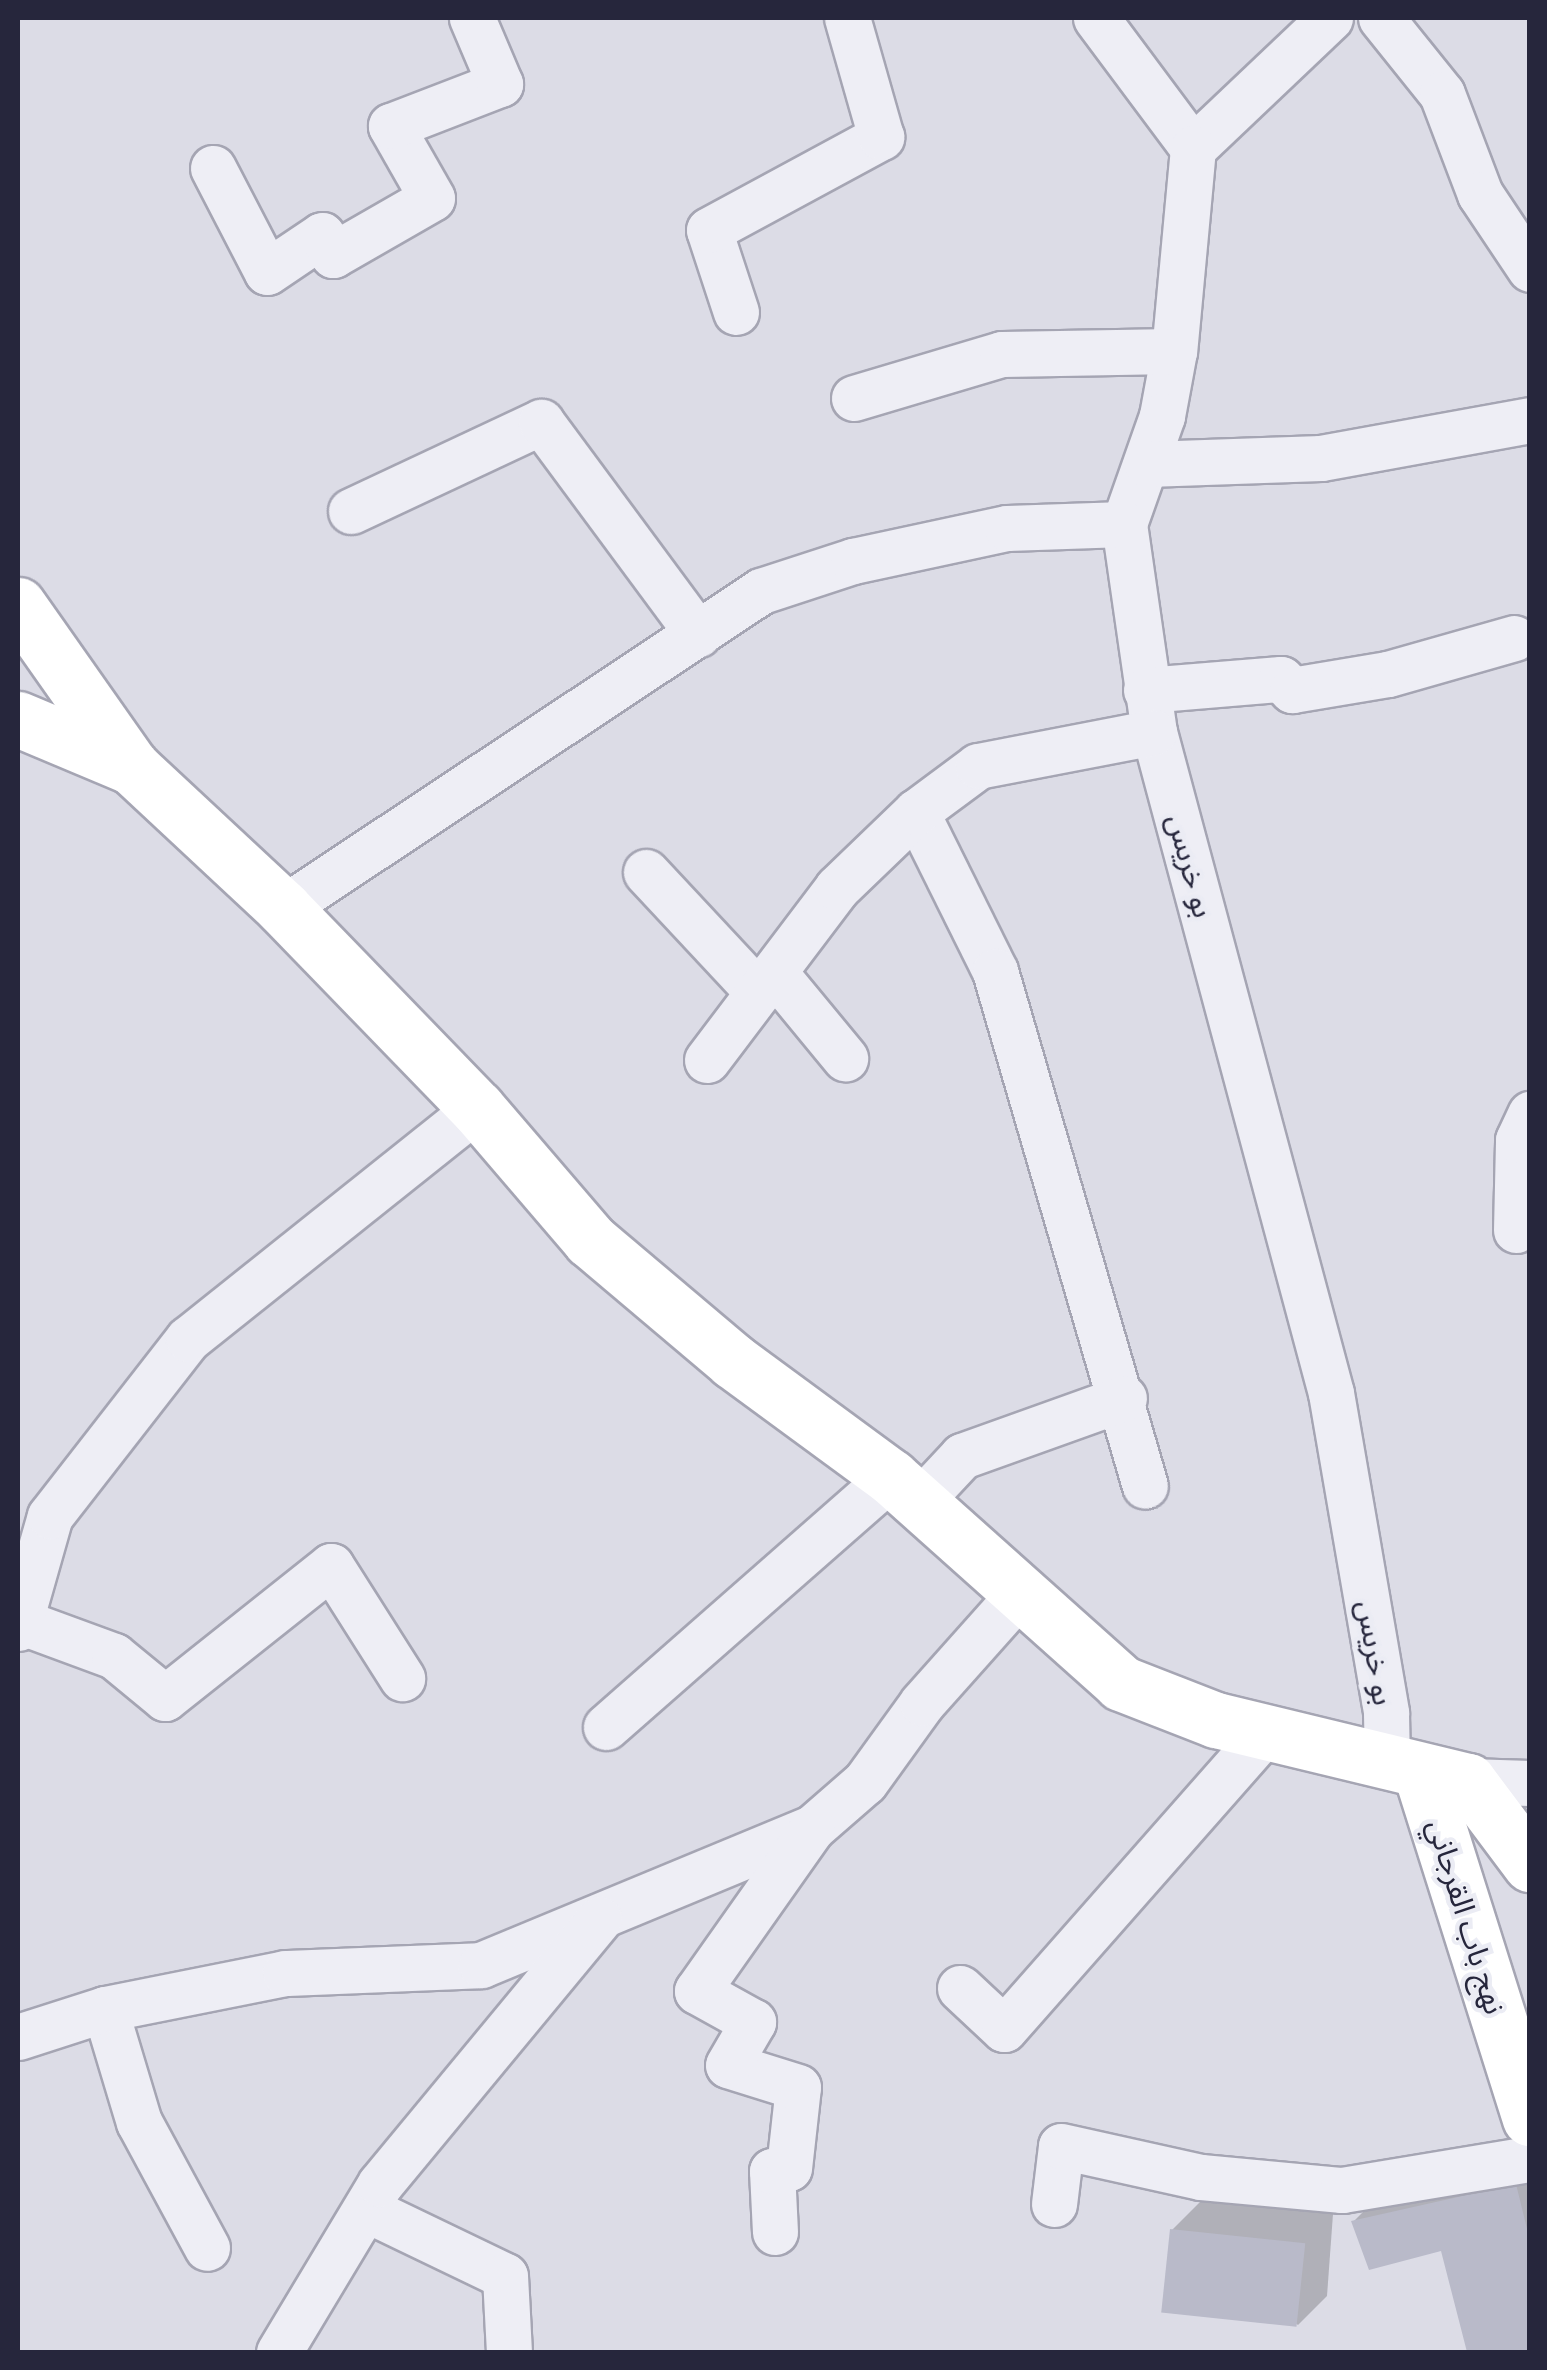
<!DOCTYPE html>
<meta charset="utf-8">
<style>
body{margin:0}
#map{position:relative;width:1547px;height:2370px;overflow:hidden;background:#dcdce6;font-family:"Space Grotesk","Noto Sans Arabic",sans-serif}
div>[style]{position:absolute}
.shadow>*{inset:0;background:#0003}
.building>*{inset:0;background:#b9bac9;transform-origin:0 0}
.roads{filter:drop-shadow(2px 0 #a5a5b3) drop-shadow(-2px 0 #a5a5b3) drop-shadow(0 2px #a5a5b3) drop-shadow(0 -2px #a5a5b3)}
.street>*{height:45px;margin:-22.5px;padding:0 22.5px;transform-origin:22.5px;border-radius:22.5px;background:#eeeef5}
.secondary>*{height:55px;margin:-27.5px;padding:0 27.5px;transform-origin:27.5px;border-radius:27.5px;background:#fff}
span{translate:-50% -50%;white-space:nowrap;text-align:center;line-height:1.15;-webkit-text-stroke:9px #ebecf4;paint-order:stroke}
.street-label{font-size:30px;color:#26263c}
.frame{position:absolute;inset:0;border:20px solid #26263c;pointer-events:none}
</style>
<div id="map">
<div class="shadow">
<i style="clip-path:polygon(1530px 2153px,1530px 2352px,1469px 2352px,1442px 2246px,1354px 2221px,1373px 2202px)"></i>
<i style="clip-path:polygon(1201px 2201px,1333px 2214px,1327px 2296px,1298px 2325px,1172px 2230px)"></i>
</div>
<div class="building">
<i style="clip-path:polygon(1516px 2184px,1530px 2241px,1530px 2352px,1467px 2352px,1441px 2251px,1369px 2270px,1351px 2221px)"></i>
<i style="left:1170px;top:2229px;width:136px;height:84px;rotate:6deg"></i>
</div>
<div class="roads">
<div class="street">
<i style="left:1096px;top:18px;width:162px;rotate:53.3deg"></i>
<i style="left:1330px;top:18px;width:189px;rotate:136.5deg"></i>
<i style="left:1193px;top:148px;width:204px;rotate:95.3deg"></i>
<i style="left:1174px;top:351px;width:66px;rotate:100.5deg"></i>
<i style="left:1162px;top:416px;width:114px;rotate:109.4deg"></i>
<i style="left:1124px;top:524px;width:210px;rotate:81.8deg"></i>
<i style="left:1154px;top:732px;width:684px;rotate:75.01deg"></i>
<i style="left:1331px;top:1393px;width:325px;rotate:80.2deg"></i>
<i style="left:1386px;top:1713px;width:51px;rotate:88.9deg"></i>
<i style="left:1381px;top:18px;width:97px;rotate:51.2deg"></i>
<i style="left:1442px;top:94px;width:107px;rotate:69.2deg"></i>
<i style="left:1480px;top:194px;width:90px;rotate:56.3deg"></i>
<i style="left:213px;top:168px;width:117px;rotate:62.6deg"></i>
<i style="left:267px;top:272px;width:66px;rotate:-33.9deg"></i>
<i style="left:322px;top:235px;width:23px;rotate:61deg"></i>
<i style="left:333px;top:255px;width:114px;rotate:-29.9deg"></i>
<i style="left:432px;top:198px;width:83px;rotate:-119.7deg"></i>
<i style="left:391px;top:126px;width:117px;rotate:-21.1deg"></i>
<i style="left:500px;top:84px;width:72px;rotate:-113deg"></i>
<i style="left:736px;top:312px;width:86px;rotate:-108.2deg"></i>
<i style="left:709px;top:230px;width:196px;rotate:-28.4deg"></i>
<i style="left:881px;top:137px;width:124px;rotate:-105.9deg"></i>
<i style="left:854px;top:398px;width:154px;rotate:-16.6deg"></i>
<i style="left:1002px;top:354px;width:172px;rotate:-1deg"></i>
<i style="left:1147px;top:464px;width:174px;rotate:-2deg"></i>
<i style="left:1321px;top:458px;width:212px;rotate:-10.3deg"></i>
<i style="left:351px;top:511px;width:210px;rotate:-25.1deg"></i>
<i style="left:541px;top:422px;width:264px;rotate:53.5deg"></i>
<i style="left:1146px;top:690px;width:135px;rotate:-4.7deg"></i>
<i style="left:1281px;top:679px;width:16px;rotate:45deg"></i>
<i style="left:1292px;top:690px;width:97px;rotate:-9.5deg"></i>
<i style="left:1388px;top:674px;width:131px;rotate:-15.9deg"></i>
<i style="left:916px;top:812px;width:178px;rotate:63.6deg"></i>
<i style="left:995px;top:971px;width:536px;rotate:73.76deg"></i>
<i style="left:646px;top:872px;width:164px;rotate:47deg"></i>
<i style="left:283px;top:908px;width:574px;rotate:-33.55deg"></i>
<i style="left:761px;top:591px;width:97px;rotate:-18.1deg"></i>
<i style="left:853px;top:561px;width:157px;rotate:-12.1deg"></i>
<i style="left:1007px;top:528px;width:117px;rotate:-2deg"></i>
<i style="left:774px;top:972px;width:112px;rotate:50.5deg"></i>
<i style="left:707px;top:1060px;width:216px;rotate:-52.9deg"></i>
<i style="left:837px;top:888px;width:110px;rotate:-43.9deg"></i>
<i style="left:916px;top:812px;width:77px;rotate:-36.6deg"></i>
<i style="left:978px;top:766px;width:179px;rotate:-10.9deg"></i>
<i style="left:1516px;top:1230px;width:90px;rotate:-88.7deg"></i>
<i style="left:1518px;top:1140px;width:29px;rotate:-65deg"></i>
<i style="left:919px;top:1502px;width:63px;rotate:-46.9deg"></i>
<i style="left:962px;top:1456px;width:172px;rotate:-19.7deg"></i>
<i style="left:19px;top:1621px;width:101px;rotate:20.2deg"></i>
<i style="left:114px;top:1656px;width:66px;rotate:39.5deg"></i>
<i style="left:165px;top:1698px;width:212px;rotate:-38.5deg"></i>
<i style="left:331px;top:1566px;width:133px;rotate:57.6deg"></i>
<i style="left:18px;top:1628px;width:116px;rotate:-74.1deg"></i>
<i style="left:50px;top:1516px;width:224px;rotate:-52.1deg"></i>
<i style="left:188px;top:1339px;width:370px;rotate:-38.6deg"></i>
<i style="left:606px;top:1727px;width:379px;rotate:-41.3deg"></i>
<i style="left:1468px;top:1781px;width:62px;rotate:1.8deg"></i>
<i style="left:960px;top:1988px;width:60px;rotate:43deg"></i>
<i style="left:1004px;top:2029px;width:393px;rotate:-48.6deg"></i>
<i style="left:105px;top:2009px;width:118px;rotate:73.3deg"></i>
<i style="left:139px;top:2122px;width:143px;rotate:61.6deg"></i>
<i style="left:18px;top:2037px;width:91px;rotate:-17.8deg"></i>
<i style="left:105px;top:2009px;width:184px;rotate:-11.3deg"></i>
<i style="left:285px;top:1973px;width:196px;rotate:-2.3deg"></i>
<i style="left:481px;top:1965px;width:358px;rotate:-22.5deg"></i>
<i style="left:812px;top:1828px;width:70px;rotate:-41deg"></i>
<i style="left:865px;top:1782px;width:97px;rotate:-54.2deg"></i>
<i style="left:922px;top:1703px;width:149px;rotate:-48.3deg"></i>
<i style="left:1054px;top:2204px;width:58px;rotate:-83.1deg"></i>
<i style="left:1061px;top:2146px;width:143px;rotate:12.5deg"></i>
<i style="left:1201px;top:2177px;width:142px;rotate:5.3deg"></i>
<i style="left:1342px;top:2190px;width:191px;rotate:-9.4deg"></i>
<i style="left:366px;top:2209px;width:154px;rotate:25.7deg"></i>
<i style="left:505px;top:2276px;width:76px;rotate:87deg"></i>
<i style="left:775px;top:2232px;width:61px;rotate:-92.8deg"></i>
<i style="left:772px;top:2171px;width:17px;rotate:-10deg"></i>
<i style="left:789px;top:2168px;width:81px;rotate:-83.7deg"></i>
<i style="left:798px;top:2087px;width:73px;rotate:-162.6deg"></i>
<i style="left:728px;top:2065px;width:50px;rotate:-59.8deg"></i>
<i style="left:753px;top:2022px;width:64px;rotate:-151deg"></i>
<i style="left:697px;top:1991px;width:199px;rotate:-54.8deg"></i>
<i style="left:279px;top:2352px;width:196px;rotate:-59deg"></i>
<i style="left:380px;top:2184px;width:344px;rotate:-50.4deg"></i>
</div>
<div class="secondary">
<i style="left:18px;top:605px;width:198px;rotate:54.9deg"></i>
<i style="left:132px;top:767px;width:207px;rotate:43deg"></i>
<i style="left:283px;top:908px;width:279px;rotate:45.9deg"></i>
<i style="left:477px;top:1108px;width:174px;rotate:49.4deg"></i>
<i style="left:590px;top:1240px;width:187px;rotate:40.2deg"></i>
<i style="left:733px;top:1361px;width:196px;rotate:36.3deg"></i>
<i style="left:891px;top:1477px;width:309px;rotate:41.8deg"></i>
<i style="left:1121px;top:1683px;width:102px;rotate:21.3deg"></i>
<i style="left:1216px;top:1720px;width:259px;rotate:13.6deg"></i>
<i style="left:1468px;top:1781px;width:104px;rotate:53.2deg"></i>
<i style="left:18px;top:719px;width:124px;rotate:22.8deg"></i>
<i style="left:1421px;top:1773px;width:362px;rotate:72.5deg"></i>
</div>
</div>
<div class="street-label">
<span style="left:1190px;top:866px;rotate:75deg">بو خريس</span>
<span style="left:1375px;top:1653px;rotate:81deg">بو خريس</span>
<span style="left:1466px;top:1917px;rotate:73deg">نهج باب القرجاني</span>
</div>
<div class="frame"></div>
</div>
